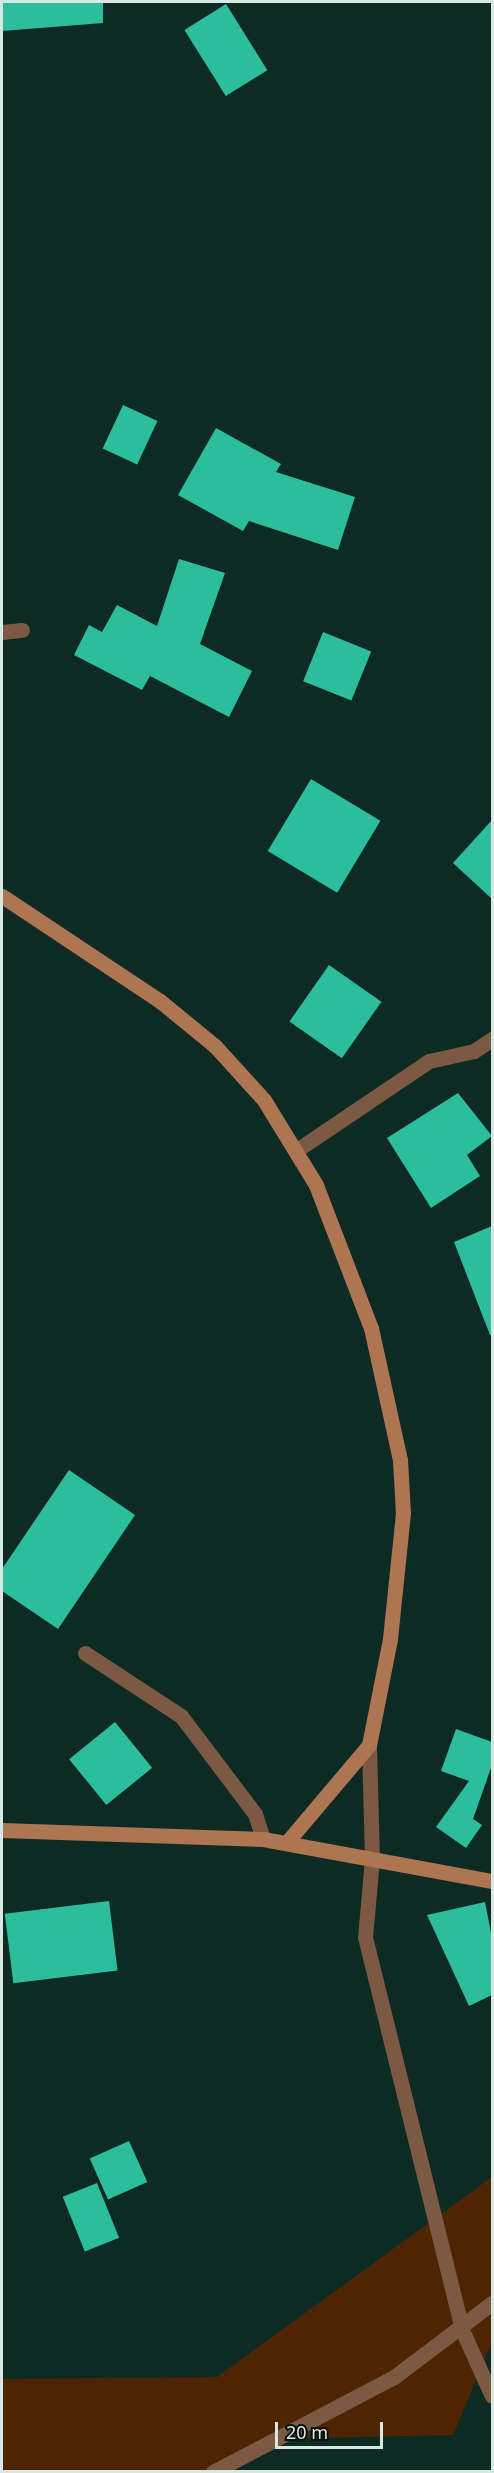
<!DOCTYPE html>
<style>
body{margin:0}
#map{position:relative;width:494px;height:2473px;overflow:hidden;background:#0e2b23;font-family:"Noto Sans",sans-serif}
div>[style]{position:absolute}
.green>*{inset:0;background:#4e2403}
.building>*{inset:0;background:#2cbd9c;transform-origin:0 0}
.street>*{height:15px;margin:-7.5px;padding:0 7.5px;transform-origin:7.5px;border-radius:7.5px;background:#7c5943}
.secondary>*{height:15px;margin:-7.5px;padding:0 7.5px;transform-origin:7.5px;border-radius:7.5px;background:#ad7552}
span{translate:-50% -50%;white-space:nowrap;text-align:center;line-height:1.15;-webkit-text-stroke:6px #06100d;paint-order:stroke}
.frame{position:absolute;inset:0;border:3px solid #d7e7e1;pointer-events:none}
.scale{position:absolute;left:275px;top:2422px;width:108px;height:27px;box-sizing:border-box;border:3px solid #d7e7e1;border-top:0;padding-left:8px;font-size:18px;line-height:21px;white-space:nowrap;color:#d7e7e1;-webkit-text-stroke:4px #06100d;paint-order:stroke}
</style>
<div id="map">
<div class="green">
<i style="clip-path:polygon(492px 2177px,492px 2342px,453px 2435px,276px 2439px,217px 2471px,2px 2471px,2px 2379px,217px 2377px)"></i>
</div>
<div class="building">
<i style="clip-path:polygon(2px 2px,103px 2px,103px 23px,2px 31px)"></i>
<i style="left:226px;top:4px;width:78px;height:49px;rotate:58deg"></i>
<i style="left:123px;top:405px;width:38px;height:48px;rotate:25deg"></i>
<i style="clip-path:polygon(216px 428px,281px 464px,276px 472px,355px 497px,338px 550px,249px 521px,243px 531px,178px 495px)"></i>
<i style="clip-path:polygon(179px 559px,225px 573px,200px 644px,252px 671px,229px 717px,150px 676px,142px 690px,74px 655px,89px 625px,102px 632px,117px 605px,157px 626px)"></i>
<i style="left:323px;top:632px;width:52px;height:53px;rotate:22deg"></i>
<i style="left:311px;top:779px;width:81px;height:84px;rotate:31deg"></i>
<i style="clip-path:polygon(492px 820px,492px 899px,453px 863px)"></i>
<i style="left:329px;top:965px;width:64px;height:69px;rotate:35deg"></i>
<i style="clip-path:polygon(458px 1093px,492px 1136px,467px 1155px,480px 1176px,431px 1208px,387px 1138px)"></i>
<i style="clip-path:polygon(492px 1226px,492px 1335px,490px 1335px,454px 1242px)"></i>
<i style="clip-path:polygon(69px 1470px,135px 1515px,58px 1629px,2px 1591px,2px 1569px)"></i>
<i style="left:115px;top:1722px;width:59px;height:59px;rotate:51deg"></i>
<i style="clip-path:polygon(456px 1729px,492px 1742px,492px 1765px,473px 1819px,482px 1825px,466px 1848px,436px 1827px,469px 1781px,441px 1771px)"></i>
<i style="left:109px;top:1901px;width:70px;height:105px;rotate:83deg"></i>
<i style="clip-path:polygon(485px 1902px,492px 1938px,492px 1995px,469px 2006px,427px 1915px)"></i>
<i style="left:129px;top:2141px;width:45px;height:43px;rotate:66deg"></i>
<i style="left:97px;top:2183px;width:59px;height:37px;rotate:68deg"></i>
</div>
<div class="street">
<i style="left:2px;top:632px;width:20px;rotate:-6deg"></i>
<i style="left:297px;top:1150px;width:159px;rotate:-34deg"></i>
<i style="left:429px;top:1061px;width:46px;rotate:-12.5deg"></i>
<i style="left:474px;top:1051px;width:22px;rotate:-34deg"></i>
<i style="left:85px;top:1653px;width:115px;rotate:33.3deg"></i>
<i style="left:181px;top:1716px;width:123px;rotate:52.9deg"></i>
<i style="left:255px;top:1814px;width:26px;rotate:72deg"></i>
<i style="left:369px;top:1745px;width:114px;rotate:88.5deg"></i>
<i style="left:372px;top:1859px;width:78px;rotate:95.1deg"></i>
<i style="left:365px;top:1937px;width:405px;rotate:76.1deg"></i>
<i style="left:462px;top:2330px;width:72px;rotate:65.6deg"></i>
<i style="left:213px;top:2472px;width:204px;rotate:-27.7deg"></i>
<i style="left:394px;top:2377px;width:123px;rotate:-37.1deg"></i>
</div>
<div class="secondary">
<i style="left:2px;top:896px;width:190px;rotate:33.6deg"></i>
<i style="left:160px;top:1001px;width:71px;rotate:39.3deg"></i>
<i style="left:215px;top:1046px;width:73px;rotate:47.8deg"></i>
<i style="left:264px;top:1100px;width:100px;rotate:58.5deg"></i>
<i style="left:316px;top:1185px;width:153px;rotate:69deg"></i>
<i style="left:371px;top:1328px;width:135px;rotate:77.6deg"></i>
<i style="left:400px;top:1460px;width:53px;rotate:86.8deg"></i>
<i style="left:403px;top:1513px;width:127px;rotate:95.9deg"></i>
<i style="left:390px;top:1639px;width:108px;rotate:101.2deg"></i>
<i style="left:369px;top:1745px;width:127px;rotate:130.2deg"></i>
<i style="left:2px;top:1830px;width:261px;rotate:2deg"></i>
<i style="left:263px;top:1839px;width:233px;rotate:10.4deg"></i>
</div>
<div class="frame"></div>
<div class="scale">20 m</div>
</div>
